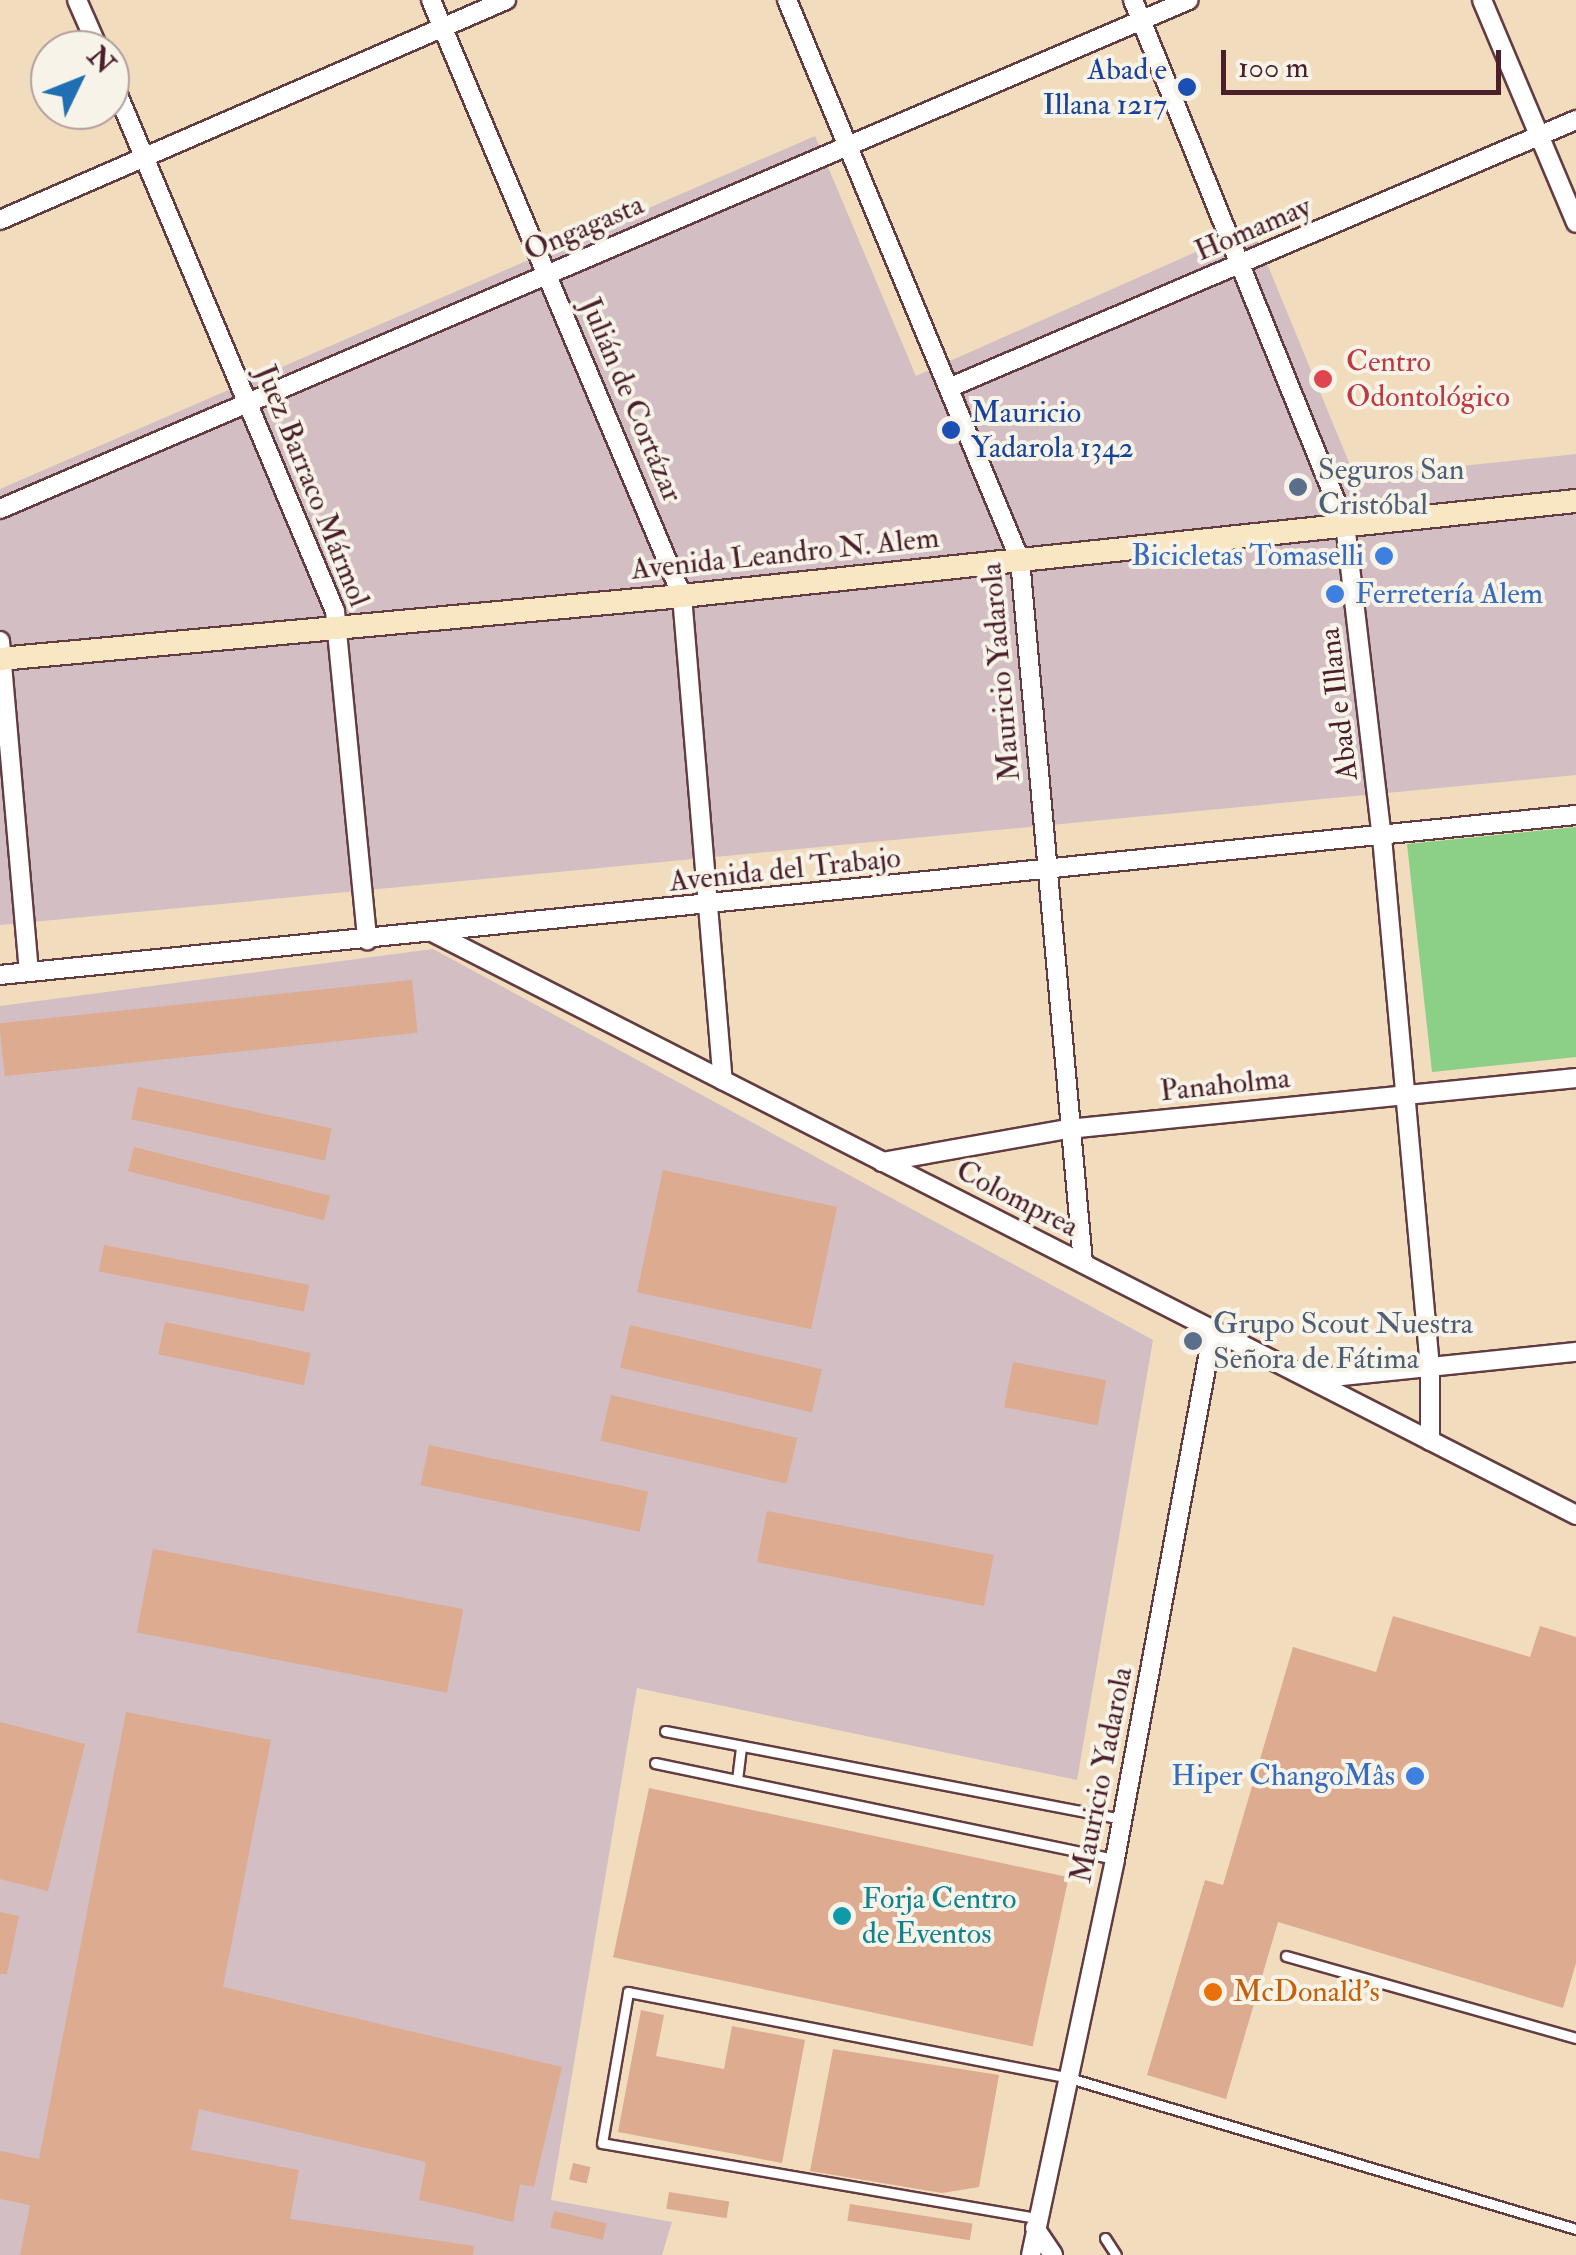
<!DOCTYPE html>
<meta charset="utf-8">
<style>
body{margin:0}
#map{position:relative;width:1576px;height:2255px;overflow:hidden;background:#f1ddbe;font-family:"IM FELL Double Pica",serif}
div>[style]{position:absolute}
.industrial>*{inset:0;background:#d2bec3}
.green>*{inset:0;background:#8ccf87}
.building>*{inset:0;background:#ddab8f;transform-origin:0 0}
.roads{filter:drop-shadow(2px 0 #633c41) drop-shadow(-2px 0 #633c41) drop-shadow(0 2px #633c41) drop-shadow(0 -2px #633c41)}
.service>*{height:9px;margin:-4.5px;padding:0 4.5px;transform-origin:4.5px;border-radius:4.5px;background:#fff}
.minor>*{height:18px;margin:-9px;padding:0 9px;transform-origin:9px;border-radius:9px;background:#fff}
.secondary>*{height:22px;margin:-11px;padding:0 11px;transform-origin:11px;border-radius:11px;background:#f9e7c3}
.dots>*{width:28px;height:28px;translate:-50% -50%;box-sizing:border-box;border:5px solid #f7f3e8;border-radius:50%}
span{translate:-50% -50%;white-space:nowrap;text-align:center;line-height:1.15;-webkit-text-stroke:8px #f7f3e8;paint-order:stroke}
.transit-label{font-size:30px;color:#164399}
.right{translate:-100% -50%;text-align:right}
.left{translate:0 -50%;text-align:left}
.street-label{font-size:30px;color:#4a1f2b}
.health-label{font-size:30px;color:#be3a42}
.service-label{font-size:30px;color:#4e5e75}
.shop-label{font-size:30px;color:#366cbe}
.culture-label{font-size:30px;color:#0d838f}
.food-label{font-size:30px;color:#c56008}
.north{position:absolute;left:30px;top:30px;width:100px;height:100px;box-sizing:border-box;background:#f7f3e8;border:2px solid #b29e9c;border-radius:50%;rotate:47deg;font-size:28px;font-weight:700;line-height:40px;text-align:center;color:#4a1f2b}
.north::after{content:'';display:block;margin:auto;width:35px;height:45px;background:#1f6fb2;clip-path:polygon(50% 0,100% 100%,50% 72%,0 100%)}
.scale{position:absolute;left:1221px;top:50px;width:280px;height:45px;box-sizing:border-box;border:5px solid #4a1f2b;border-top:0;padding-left:12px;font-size:30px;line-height:35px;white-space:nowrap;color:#4a1f2b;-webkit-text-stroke:8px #f7f3e8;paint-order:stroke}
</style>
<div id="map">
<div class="industrial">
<i style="clip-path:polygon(815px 136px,916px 376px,1252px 227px,1355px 477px,1576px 454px,1576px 775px,0 925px,0 489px)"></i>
<i style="clip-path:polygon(433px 949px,1153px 1340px,1077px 1780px,637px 1688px,551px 2200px,672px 2222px,662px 2255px,0 2255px,0 1006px)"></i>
</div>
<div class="green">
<i style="clip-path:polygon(1576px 827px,1576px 1057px,1432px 1072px,1407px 844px)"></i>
</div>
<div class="building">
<i style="left:412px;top:980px;width:53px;height:415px;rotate:84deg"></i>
<i style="left:138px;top:1087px;width:198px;height:33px;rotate:12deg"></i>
<i style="left:134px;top:1147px;width:202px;height:25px;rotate:14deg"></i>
<i style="left:663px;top:1170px;width:178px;height:125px;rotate:12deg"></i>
<i style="left:104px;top:1245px;width:209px;height:27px;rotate:11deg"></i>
<i style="left:165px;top:1322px;width:149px;height:33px;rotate:12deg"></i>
<i style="left:630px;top:1325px;width:197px;height:44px;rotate:13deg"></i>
<i style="left:1013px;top:1362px;width:95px;height:46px;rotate:11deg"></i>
<i style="left:611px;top:1395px;width:191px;height:47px;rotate:13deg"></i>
<i style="left:429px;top:1445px;width:224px;height:41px;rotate:12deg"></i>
<i style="left:767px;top:1511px;width:231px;height:52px;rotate:11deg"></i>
<i style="left:153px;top:1549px;width:316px;height:85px;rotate:11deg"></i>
<i style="clip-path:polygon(1393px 1616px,1530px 1657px,1540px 1626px,1576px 1637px,1576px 1963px,1563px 2008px,1278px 1922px,1226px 2099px,1147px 2075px,1205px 1880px,1223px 1885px,1293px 1647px,1376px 1672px)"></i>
<i style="clip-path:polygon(126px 1712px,271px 1740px,223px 1987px,562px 2067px,534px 2187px,520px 2184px,513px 2222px,419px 2200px,426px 2162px,199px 2109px,191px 2150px,299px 2170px,290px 2219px,474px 2246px,473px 2255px,20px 2255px,30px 2205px,0 2199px,0 2151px,39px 2159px)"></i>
<i style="clip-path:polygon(0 1722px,85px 1744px,48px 1891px,0 1879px)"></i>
<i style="left:649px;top:1788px;width:429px;height:173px;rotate:12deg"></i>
<i style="clip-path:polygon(0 1912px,19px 1916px,7px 1974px,0 1974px)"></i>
<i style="clip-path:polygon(641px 2010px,664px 2015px,656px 2056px,724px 2069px,732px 2026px,805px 2040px,782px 2163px,618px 2132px)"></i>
<i style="clip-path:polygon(833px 2049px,999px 2075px,979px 2187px,942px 2193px,810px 2171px)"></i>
<i style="left:573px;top:2163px;width:18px;height:17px;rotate:13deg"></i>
<i style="left:669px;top:2192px;width:61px;height:17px;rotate:9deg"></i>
<i style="left:850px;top:2204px;width:124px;height:17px;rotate:9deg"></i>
<i style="left:554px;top:2211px;width:54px;height:17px;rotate:13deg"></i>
</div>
<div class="roads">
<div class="service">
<i style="left:665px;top:1731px;width:466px;rotate:10.9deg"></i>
<i style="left:655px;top:1763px;width:470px;rotate:11.8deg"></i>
<i style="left:737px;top:1780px;width:34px;rotate:-83deg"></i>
<i style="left:1286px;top:1956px;width:301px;rotate:15.8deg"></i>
<i style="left:1036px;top:2218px;width:440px;rotate:-170.2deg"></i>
<i style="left:602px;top:2143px;width:153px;rotate:-80.2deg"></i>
<i style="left:628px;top:1992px;width:446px;rotate:11deg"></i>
<i style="left:1066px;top:2077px;width:532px;rotate:16.6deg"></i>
<i style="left:1105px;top:2238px;width:20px;rotate:57deg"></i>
</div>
<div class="minor">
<i style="left:77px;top:0;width:55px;rotate:66.3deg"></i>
<i style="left:431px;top:0;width:647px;rotate:67.16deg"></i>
<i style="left:682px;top:596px;width:486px;rotate:85.2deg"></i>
<i style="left:787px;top:0;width:607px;rotate:67.41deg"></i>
<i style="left:1020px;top:560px;width:706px;rotate:84.88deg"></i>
<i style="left:1133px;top:0;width:565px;rotate:67.97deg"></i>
<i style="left:1345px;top:524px;width:315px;rotate:83.3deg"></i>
<i style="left:1382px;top:837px;width:532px;rotate:84.83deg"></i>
<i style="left:1430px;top:1367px;width:74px;rotate:90deg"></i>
<i style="left:1482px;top:0;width:242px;rotate:67.1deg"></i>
<i style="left:110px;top:76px;width:580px;rotate:67.19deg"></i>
<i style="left:335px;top:611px;width:331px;rotate:84.4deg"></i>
<i style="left:0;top:220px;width:552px;rotate:-23.5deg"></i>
<i style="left:951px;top:387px;width:680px;rotate:-23.13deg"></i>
<i style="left:0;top:509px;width:1293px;rotate:-23.18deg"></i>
<i style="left:0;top:641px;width:332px;rotate:85deg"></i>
<i style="left:434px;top:933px;width:1282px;rotate:27deg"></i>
<i style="left:0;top:975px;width:1584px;rotate:-5.8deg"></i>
<i style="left:882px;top:1162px;width:189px;rotate:-10.1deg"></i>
<i style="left:1068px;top:1129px;width:511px;rotate:-5.73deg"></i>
<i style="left:1313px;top:1379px;width:264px;rotate:-5.9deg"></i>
<i style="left:1035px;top:2228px;width:32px;rotate:56deg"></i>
<i style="left:1031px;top:2255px;width:405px;rotate:-78deg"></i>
<i style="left:1115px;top:1859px;width:538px;rotate:-79.5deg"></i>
</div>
<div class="secondary">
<i style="left:0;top:659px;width:685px;rotate:-5.28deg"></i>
<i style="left:682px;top:596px;width:899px;rotate:-6.07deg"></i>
</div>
</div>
<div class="dots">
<i style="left:1187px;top:87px;background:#1a4fb4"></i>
<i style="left:1323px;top:379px;background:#e0444e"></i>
<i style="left:951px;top:430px;background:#1a4fb4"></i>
<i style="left:1298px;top:487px;background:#5c6f8a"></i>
<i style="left:1384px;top:556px;background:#3f7fe0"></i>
<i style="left:1335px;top:594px;background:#3f7fe0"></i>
<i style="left:1193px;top:1341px;background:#5c6f8a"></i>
<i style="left:1415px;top:1776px;background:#3f7fe0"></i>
<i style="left:842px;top:1916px;background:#0f9aa8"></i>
<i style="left:1213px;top:1992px;background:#e8710a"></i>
</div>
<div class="transit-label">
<span class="right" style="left:1167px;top:87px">Abad e<br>Illana 1217</span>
<span class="left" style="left:971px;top:430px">Mauricio<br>Yadarola 1342</span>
</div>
<div class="street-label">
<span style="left:584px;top:228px;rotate:-23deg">Ongagasta</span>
<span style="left:1253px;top:229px;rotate:-23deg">Homamay</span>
<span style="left:631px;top:400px;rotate:67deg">Julián de Cortázar</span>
<span style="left:312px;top:486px;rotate:68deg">Juez Barraco Mármol</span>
<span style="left:785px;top:554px;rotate:-6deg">Avenida Leandro N. Alem</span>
<span style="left:1001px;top:672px;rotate:-95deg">Mauricio Yadarola</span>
<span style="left:1339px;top:704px;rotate:-97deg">Abad e Illana</span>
<span style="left:785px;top:870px;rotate:-6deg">Avenida del Trabajo</span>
<span style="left:1225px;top:1085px;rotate:-6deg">Panaholma</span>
<span style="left:1017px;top:1199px;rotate:27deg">Colomprea</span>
<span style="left:1102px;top:1775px;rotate:-79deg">Mauricio Yadarola</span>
</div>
<div class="health-label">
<span class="left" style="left:1346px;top:379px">Centro<br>Odontológico</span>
</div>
<div class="service-label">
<span class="left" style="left:1318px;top:487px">Seguros San<br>Cristóbal</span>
<span class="left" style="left:1213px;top:1341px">Grupo Scout Nuestra<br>Señora de Fátima</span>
</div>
<div class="shop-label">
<span class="right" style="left:1364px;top:556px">Bicicletas Tomaselli</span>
<span class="left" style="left:1355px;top:594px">Ferretería Alem</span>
<span class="right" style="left:1395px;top:1776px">Hiper ChangoMâs</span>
</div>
<div class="culture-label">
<span class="left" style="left:862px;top:1916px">Forja Centro<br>de Eventos</span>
</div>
<div class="food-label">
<span class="left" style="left:1233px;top:1992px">McDonald's</span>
</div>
<div class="north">N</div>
<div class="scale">100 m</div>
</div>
